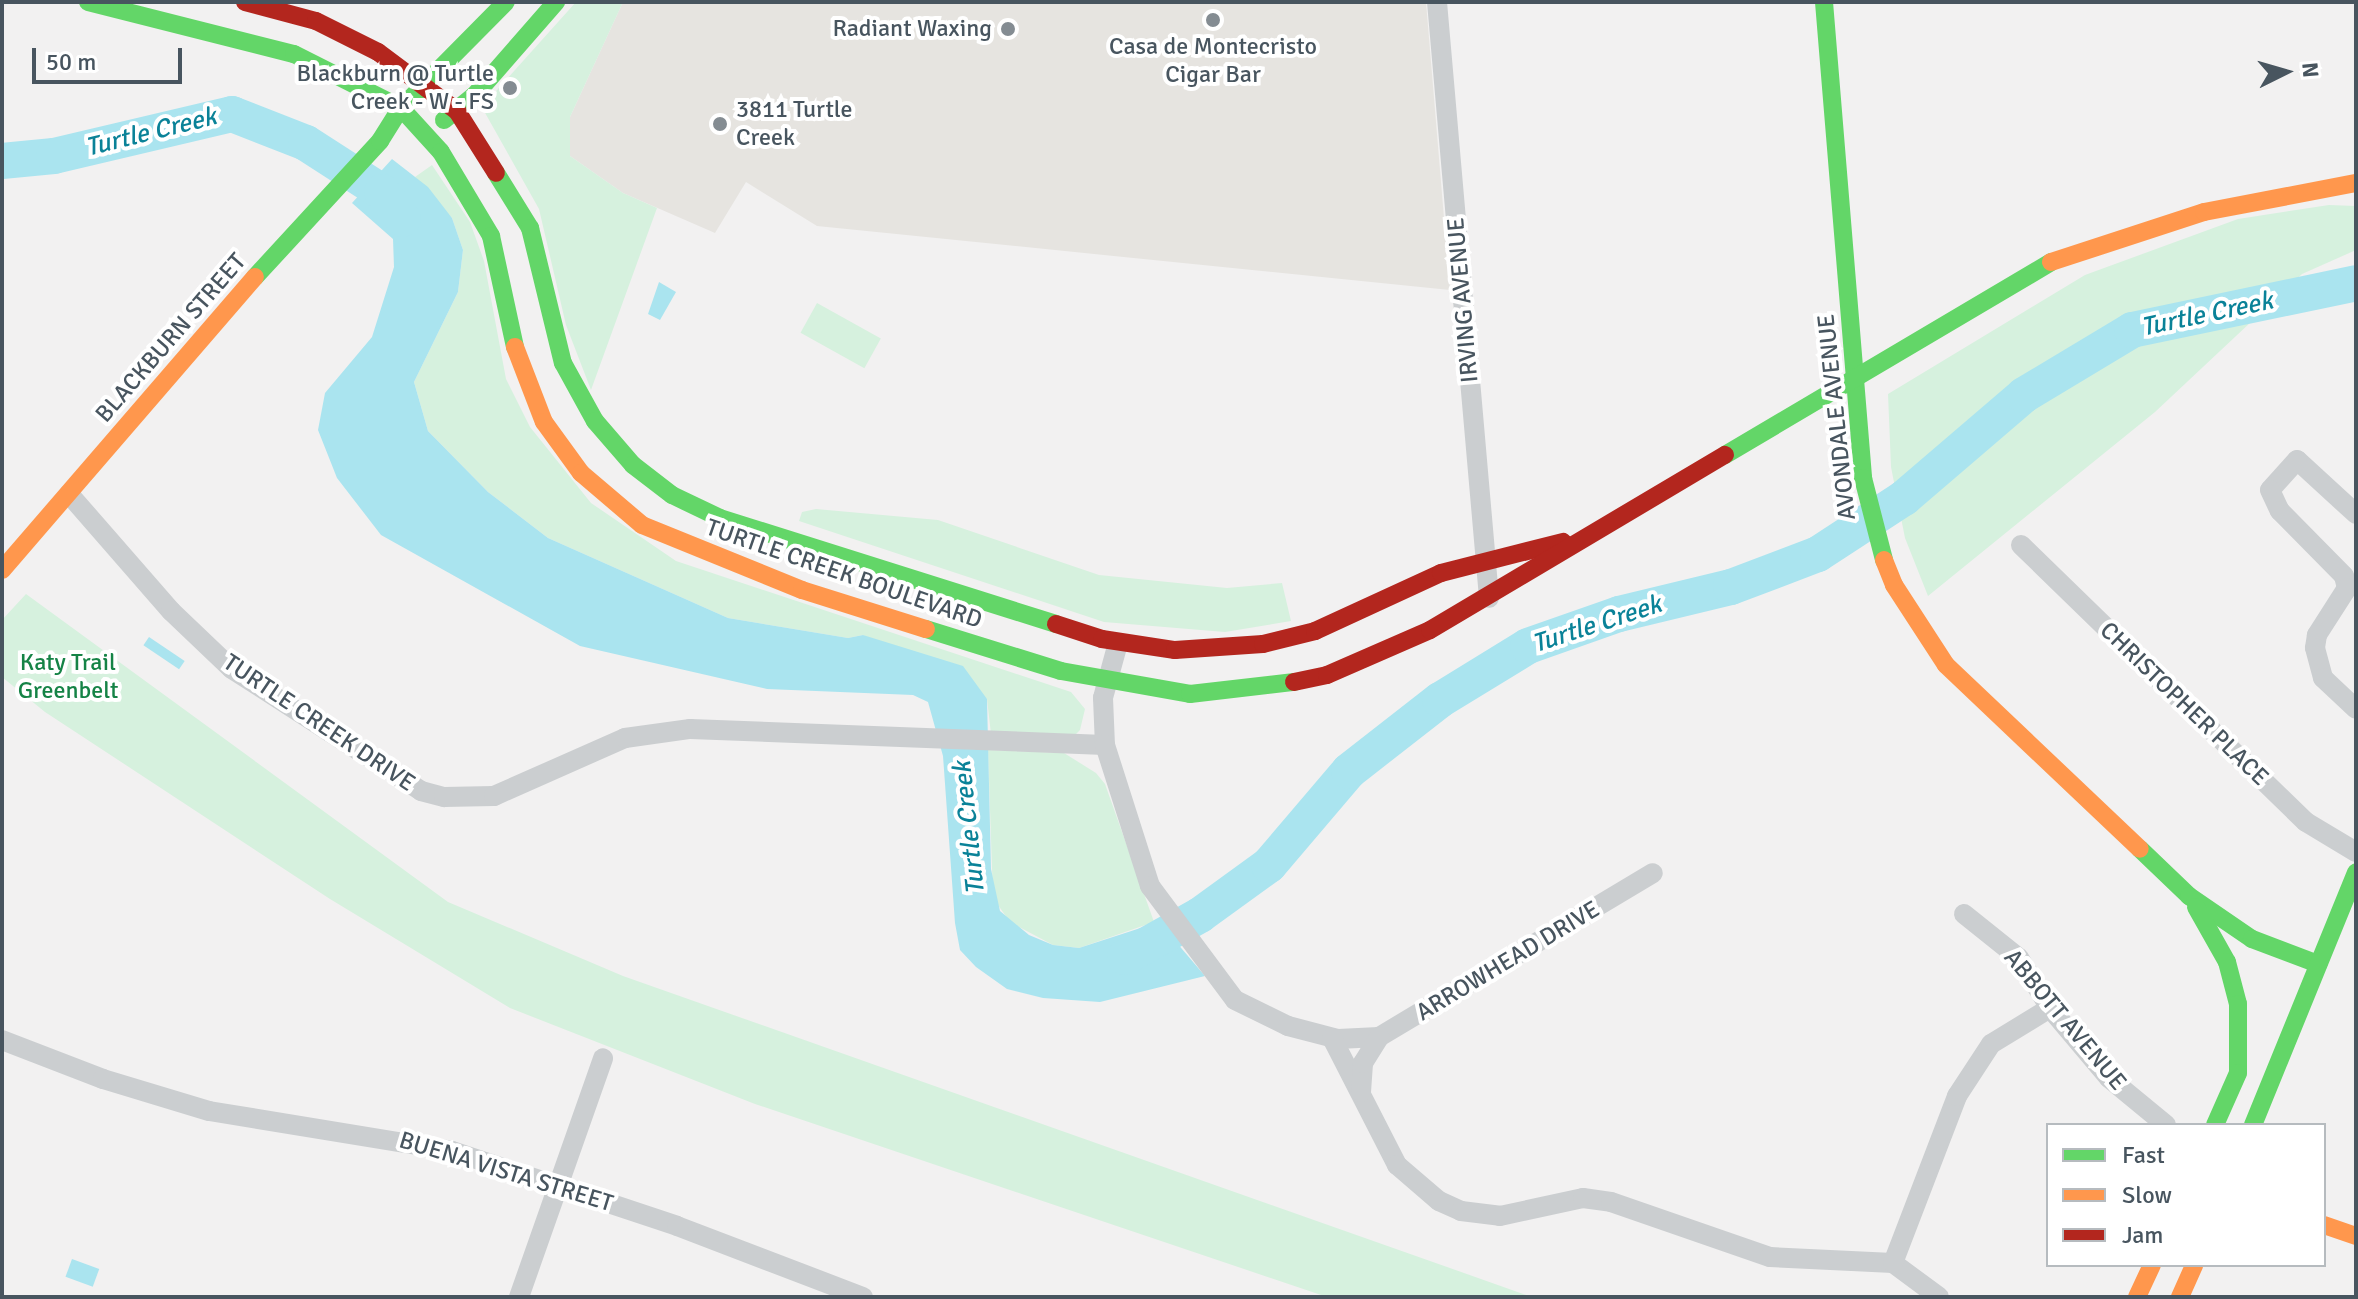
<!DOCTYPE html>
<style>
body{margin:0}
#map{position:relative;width:2358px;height:1299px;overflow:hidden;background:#f2f1f1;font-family:Signika,sans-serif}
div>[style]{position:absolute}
.commercial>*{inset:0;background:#e6e4e0}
.green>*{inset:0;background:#d6f1de;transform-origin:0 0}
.water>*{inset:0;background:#aae4ef;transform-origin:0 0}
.river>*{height:36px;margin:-18px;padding:0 18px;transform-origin:18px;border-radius:18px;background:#aae4ef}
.street>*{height:20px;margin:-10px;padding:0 10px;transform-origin:10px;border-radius:10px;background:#cbced0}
.fast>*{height:18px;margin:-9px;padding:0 9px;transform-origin:9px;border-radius:9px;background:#63d668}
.slow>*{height:18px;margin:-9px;padding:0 9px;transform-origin:9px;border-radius:9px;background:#ff974d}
.jam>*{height:18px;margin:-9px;padding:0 9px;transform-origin:9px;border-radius:9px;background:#b3261e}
.dots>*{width:22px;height:22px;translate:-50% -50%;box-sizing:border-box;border:4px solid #fff;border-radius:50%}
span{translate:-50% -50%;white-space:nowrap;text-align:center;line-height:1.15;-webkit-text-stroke:8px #fff;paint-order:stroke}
.poi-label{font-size:24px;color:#48555f}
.right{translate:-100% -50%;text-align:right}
.left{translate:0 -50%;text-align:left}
.street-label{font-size:24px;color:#48555f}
.park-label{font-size:24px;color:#158346}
.water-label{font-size:26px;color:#0a8298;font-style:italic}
.frame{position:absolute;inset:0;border:4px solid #48555f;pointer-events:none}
.legend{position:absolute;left:2046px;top:1123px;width:280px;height:144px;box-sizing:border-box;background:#fff;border:2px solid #b6bbbf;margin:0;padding:10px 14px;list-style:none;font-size:24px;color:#48555f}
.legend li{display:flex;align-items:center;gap:16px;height:40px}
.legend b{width:40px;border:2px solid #b6bbbf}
.north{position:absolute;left:2246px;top:32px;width:80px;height:80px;-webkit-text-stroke:6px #fff;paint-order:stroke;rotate:85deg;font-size:22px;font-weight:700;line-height:32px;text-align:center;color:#48555f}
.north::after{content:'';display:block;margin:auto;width:28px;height:36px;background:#48555f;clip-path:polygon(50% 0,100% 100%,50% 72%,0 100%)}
.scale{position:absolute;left:32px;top:48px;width:150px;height:36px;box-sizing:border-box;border:4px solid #48555f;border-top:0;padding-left:10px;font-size:24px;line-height:28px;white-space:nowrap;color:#48555f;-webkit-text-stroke:6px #fff;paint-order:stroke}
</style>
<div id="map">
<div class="commercial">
<i style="clip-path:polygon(623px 2px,1426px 2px,1450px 290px,817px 226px,746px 182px,715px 233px,623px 193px,570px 156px,570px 117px)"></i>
</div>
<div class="green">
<i style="clip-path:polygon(576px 2px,623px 2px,570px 117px,570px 156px,623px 193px,657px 208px,591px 390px,566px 325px,539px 209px,484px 111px,489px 99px)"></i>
<i style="clip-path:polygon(432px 165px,470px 222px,484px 261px,506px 379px,530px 427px,591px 503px,676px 561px,1071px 692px,1085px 709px,1080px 730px,1075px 735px,991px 734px,987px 699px,863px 635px,848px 638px,728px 618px,548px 538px,488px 492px,428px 431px,414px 382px,458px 292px,463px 250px,452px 218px,415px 177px)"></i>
<i style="clip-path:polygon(2329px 205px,2356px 206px,2356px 250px,2302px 274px,2155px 412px,1928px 596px,1905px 538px,1891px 467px,1888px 394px,2085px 275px,2238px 219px)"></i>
<i style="left:817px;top:303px;width:73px;height:34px;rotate:29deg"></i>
<i style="clip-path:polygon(816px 509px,938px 520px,1099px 575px,1227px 588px,1282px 583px,1291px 621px,1225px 632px,1104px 622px,799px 521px,802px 512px)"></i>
<i style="clip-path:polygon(26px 594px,448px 902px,623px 976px,1532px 1297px,1327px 1297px,755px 1104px,510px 1008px,330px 899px,45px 712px,2px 677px,2px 620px)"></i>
<i style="clip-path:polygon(988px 750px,1064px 753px,1096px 773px,1105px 784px,1154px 922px,1079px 948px,1053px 945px,1010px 922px,993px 898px)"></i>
</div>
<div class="water">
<i style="clip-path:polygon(392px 159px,428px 187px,452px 218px,463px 250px,458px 292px,414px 382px,428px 431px,488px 492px,548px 538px,728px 618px,848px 638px,863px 635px,963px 666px,987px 699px,991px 869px,1000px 911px,1029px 935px,1053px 945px,1079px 948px,1159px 922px,1205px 976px,1100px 1002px,1043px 998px,1007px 989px,976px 967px,960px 950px,955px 923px,943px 756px,928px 702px,913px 695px,767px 689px,580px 646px,381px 535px,337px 478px,318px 430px,325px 393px,372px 337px,394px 267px,393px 239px,352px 203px)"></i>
<i style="clip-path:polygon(659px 282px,676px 292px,660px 320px,648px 314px)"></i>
<i style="left:149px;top:637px;width:43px;height:10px;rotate:34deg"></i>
<i style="left:72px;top:1259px;width:29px;height:19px;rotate:20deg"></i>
</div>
<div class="river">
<i style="left:2px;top:161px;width:52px;rotate:-5.5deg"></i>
<i style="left:54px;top:156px;width:183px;rotate:-13.3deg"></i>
<i style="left:232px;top:114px;width:79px;rotate:21.4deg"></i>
<i style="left:306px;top:143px;width:90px;rotate:32.8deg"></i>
<i style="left:382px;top:192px;width:34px;rotate:52deg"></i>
<i style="left:1125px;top:957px;width:86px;rotate:-29.2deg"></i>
<i style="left:1200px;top:915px;width:85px;rotate:-35.9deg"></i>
<i style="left:1269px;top:865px;width:123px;rotate:-49.6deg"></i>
<i style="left:1349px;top:771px;width:115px;rotate:-38deg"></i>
<i style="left:1440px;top:700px;width:103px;rotate:-31.5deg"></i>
<i style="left:1528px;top:646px;width:96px;rotate:-19.4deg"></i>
<i style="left:1619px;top:614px;width:115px;rotate:-13.6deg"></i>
<i style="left:1731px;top:587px;width:93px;rotate:-20.8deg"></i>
<i style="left:1818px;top:554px;width:103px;rotate:-33.1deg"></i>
<i style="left:1904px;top:498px;width:158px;rotate:-40.6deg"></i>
<i style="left:2024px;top:395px;width:126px;rotate:-31deg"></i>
<i style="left:2132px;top:330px;width:229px;rotate:-11.8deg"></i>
</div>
<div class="street">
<i style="left:1437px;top:2px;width:598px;rotate:85.01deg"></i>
<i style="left:69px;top:494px;width:155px;rotate:48.9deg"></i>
<i style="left:171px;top:611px;width:84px;rotate:43.6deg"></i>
<i style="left:232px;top:669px;width:225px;rotate:32.8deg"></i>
<i style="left:421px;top:791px;width:24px;rotate:15deg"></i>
<i style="left:444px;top:797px;width:50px;rotate:-1.1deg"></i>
<i style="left:494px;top:796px;width:143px;rotate:-23.9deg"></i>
<i style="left:625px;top:738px;width:66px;rotate:-7.9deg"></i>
<i style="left:690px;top:729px;width:415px;rotate:2.2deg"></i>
<i style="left:2356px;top:514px;width:80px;rotate:-137.5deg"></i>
<i style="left:2297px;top:460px;width:40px;rotate:132deg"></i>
<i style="left:2270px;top:490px;width:23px;rotate:65deg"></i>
<i style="left:2280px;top:511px;width:91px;rotate:45.4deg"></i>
<i style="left:2344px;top:576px;width:12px;rotate:76deg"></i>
<i style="left:2347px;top:588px;width:56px;rotate:122.6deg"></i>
<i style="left:2317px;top:635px;width:13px;rotate:99deg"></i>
<i style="left:2315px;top:648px;width:31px;rotate:75deg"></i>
<i style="left:2323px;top:678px;width:45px;rotate:43.2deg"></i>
<i style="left:2021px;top:545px;width:397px;rotate:44.2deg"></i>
<i style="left:2306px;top:822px;width:58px;rotate:31deg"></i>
<i style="left:1118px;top:643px;width:57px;rotate:105.3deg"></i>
<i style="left:1103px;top:698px;width:47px;rotate:87.6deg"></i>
<i style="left:1105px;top:745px;width:148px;rotate:72.3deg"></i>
<i style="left:1150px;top:886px;width:142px;rotate:53.3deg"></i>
<i style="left:1235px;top:1000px;width:59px;rotate:26.1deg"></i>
<i style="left:1288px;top:1026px;width:52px;rotate:14.6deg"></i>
<i style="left:1338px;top:1039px;width:41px;rotate:-2.8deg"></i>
<i style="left:1379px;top:1037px;width:319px;rotate:-30.9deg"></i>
<i style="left:1964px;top:914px;width:70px;rotate:38.7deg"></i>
<i style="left:2019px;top:958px;width:59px;rotate:58.2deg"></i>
<i style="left:2050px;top:1008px;width:92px;rotate:49.9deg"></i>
<i style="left:2109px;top:1078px;width:74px;rotate:39.5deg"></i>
<i style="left:1332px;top:1038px;width:143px;rotate:62.9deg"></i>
<i style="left:1397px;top:1165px;width:55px;rotate:40.6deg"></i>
<i style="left:1439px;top:1201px;width:24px;rotate:24deg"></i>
<i style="left:1461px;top:1211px;width:39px;rotate:7deg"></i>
<i style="left:1500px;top:1216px;width:85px;rotate:-12.2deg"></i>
<i style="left:1583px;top:1198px;width:28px;rotate:8deg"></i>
<i style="left:1611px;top:1202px;width:168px;rotate:19.1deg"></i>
<i style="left:1770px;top:1257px;width:123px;rotate:2.8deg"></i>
<i style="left:1893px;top:1263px;width:57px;rotate:36.5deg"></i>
<i style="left:2px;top:1040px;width:108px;rotate:21.1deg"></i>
<i style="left:103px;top:1079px;width:111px;rotate:16.8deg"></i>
<i style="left:209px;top:1111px;width:246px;rotate:9.3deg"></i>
<i style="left:452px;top:1151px;width:237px;rotate:18.4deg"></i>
<i style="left:677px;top:1226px;width:199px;rotate:20.9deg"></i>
<i style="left:1361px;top:1092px;width:29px;rotate:-86deg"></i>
<i style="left:1363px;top:1063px;width:31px;rotate:-58deg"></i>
<i style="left:1893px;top:1263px;width:179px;rotate:-69deg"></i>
<i style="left:1957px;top:1096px;width:62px;rotate:-56.8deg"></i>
<i style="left:1991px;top:1044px;width:69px;rotate:-31.4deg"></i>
<i style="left:519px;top:1297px;width:253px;rotate:-70.6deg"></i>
</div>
<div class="fast">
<i style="left:88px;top:2px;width:212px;rotate:14.2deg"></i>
<i style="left:294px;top:54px;width:120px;rotate:26.8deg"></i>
<i style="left:401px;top:108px;width:59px;rotate:47.7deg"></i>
<i style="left:441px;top:152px;width:98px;rotate:59.2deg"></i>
<i style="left:491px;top:236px;width:114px;rotate:77.8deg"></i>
<i style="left:1824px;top:2px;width:478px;rotate:85.3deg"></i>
<i style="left:1863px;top:478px;width:85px;rotate:75.6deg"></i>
<i style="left:444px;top:120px;width:38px;rotate:-39deg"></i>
<i style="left:474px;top:96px;width:125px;rotate:-48.9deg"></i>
<i style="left:496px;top:173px;width:65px;rotate:58.3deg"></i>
<i style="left:530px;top:228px;width:139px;rotate:76.3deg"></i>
<i style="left:563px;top:363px;width:66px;rotate:61.1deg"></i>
<i style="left:595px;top:421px;width:58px;rotate:49.2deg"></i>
<i style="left:633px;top:465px;width:49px;rotate:37.6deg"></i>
<i style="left:672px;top:495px;width:53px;rotate:25.6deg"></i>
<i style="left:720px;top:518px;width:352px;rotate:17.5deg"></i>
<i style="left:255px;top:277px;width:185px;rotate:-47.4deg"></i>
<i style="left:380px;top:141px;width:39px;rotate:-58deg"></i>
<i style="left:401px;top:108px;width:149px;rotate:-45.3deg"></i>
<i style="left:1725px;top:455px;width:379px;rotate:-30.6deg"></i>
<i style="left:926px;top:629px;width:141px;rotate:17.3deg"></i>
<i style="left:1061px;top:671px;width:131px;rotate:10.1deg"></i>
<i style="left:1190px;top:694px;width:105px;rotate:-6.6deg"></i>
<i style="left:2140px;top:849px;width:68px;rotate:43.8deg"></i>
<i style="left:2189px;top:896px;width:76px;rotate:34.3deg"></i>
<i style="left:2252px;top:939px;width:71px;rotate:20.7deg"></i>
<i style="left:2196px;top:907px;width:63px;rotate:60.6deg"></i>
<i style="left:2227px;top:962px;width:43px;rotate:75.3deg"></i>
<i style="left:2238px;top:1004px;width:69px;rotate:90deg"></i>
<i style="left:2238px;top:1073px;width:57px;rotate:113.9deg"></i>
<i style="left:2253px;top:1125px;width:273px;rotate:-67.8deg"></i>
</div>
<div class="slow">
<i style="left:2051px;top:262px;width:161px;rotate:-18.1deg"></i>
<i style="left:2204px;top:212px;width:155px;rotate:-10.8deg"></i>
<i style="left:515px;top:347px;width:80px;rotate:68.9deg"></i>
<i style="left:544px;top:422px;width:63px;rotate:54deg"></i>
<i style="left:581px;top:473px;width:80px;rotate:40.4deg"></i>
<i style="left:642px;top:525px;width:173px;rotate:22.1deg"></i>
<i style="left:802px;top:590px;width:130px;rotate:17.5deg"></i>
<i style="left:1884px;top:560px;width:27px;rotate:68deg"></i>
<i style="left:1894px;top:585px;width:95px;rotate:57deg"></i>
<i style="left:1946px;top:665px;width:267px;rotate:43.5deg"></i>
<i style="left:2px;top:570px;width:387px;rotate:-49.2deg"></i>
<i style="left:2324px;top:1225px;width:34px;rotate:19deg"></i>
<i style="left:2137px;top:1297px;width:35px;rotate:-65deg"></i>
<i style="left:2180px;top:1297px;width:35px;rotate:-66deg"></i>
</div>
<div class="jam">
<i style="left:245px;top:2px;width:73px;rotate:15deg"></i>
<i style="left:316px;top:21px;width:69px;rotate:26.6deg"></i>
<i style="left:378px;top:52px;width:99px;rotate:36.8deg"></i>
<i style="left:457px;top:111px;width:73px;rotate:57.8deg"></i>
<i style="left:1056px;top:624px;width:48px;rotate:18.1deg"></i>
<i style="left:1102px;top:639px;width:74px;rotate:8.6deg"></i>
<i style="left:1175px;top:650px;width:88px;rotate:-3.9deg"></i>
<i style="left:1263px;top:644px;width:54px;rotate:-14deg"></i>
<i style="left:1315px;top:631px;width:139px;rotate:-24.7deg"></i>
<i style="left:1441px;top:573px;width:126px;rotate:-14.3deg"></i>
<i style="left:1294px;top:682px;width:34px;rotate:-12deg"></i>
<i style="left:1327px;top:675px;width:112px;rotate:-23.6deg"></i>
<i style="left:1430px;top:630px;width:343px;rotate:-30.7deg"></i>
</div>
<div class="dots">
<i style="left:1213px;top:20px;background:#848c92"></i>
<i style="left:1008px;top:29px;background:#848c92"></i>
<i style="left:510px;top:88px;background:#848c92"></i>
<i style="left:720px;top:124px;background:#848c92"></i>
</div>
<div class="poi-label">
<span class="right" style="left:992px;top:29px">Radiant Waxing</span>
<span style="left:1213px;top:61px">Casa de Montecristo<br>Cigar Bar</span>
<span class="right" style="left:494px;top:88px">Blackburn @ Turtle<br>Creek - W - FS</span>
<span class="left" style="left:736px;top:124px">3811 Turtle<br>Creek</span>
</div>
<div class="street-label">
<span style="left:1463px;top:300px;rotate:-95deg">IRVING AVENUE</span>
<span style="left:171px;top:338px;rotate:-49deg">BLACKBURN STREET</span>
<span style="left:1837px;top:417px;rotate:-96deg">AVONDALE AVENUE</span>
<span style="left:844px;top:574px;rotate:19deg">TURTLE CREEK BOULEVARD</span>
<span style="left:2184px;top:704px;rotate:44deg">CHRISTOPHER PLACE</span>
<span style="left:319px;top:723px;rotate:34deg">TURTLE CREEK DRIVE</span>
<span style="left:1508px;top:961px;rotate:-31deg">ARROWHEAD DRIVE</span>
<span style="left:2065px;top:1020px;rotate:50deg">ABBOTT AVENUE</span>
<span style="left:506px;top:1172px;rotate:17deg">BUENA VISTA STREET</span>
</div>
<div class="park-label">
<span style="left:68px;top:677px">Katy Trail<br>Greenbelt</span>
</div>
<div class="water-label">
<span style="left:151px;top:133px;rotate:-14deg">Turtle Creek</span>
<span style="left:2207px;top:315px;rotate:-12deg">Turtle Creek</span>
<span style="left:1597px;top:625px;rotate:-18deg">Turtle Creek</span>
<span style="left:970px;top:828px;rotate:-96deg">Turtle Creek</span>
</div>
<div class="frame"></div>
<ul class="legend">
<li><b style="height:10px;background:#63d668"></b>Fast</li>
<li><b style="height:10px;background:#ff974d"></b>Slow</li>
<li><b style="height:10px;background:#b3261e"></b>Jam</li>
</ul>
<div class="north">N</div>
<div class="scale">50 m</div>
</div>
